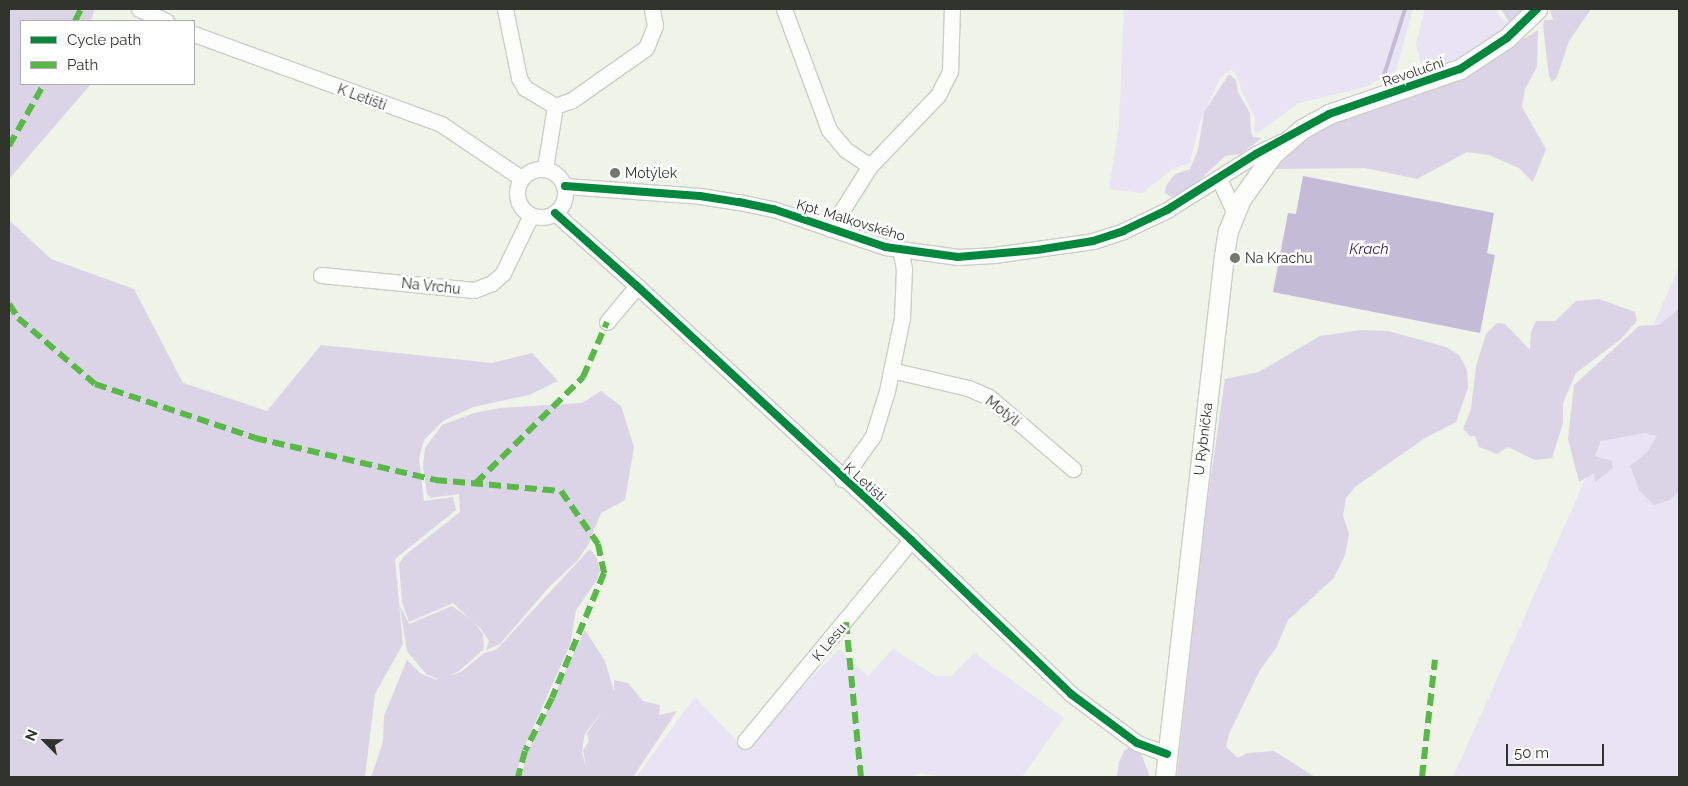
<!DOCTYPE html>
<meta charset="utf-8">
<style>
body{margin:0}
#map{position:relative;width:1688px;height:786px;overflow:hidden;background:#eff3e8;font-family:Raleway,sans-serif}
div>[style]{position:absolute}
.green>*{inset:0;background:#e8e4f4}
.forest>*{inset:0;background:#dad4e6}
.water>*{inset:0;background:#c4bbd6}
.stream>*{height:4px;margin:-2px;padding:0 2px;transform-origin:2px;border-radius:2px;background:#c4bbd6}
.roads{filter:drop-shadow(1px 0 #cbcec6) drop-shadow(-1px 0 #cbcec6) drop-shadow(0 1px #cbcec6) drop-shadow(0 -1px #cbcec6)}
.minor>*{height:15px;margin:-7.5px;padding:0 7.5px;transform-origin:7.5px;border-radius:7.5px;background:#fdfdfc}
.minor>.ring{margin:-7.5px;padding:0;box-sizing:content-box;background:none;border:15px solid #fdfdfc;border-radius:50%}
.tertiary>*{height:19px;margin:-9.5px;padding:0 9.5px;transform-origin:9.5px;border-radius:9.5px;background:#fdfdfc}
.quiet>*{height:6px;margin-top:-3px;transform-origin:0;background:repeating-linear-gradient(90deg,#58b947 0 12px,transparent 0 18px)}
.cycleway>*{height:8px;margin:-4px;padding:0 4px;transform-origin:4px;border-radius:4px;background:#00873e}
.dots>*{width:14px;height:14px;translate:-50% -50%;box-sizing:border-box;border:2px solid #fff;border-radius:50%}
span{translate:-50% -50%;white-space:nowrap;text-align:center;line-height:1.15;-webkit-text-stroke:5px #fff;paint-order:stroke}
.street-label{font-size:14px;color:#31342d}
.poi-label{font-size:14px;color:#31342d}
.left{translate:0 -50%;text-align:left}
.water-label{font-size:15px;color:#392358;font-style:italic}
.frame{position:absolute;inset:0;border:10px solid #31342d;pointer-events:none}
.legend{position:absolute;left:20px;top:20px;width:175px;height:65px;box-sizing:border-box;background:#fff;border:1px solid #adaeab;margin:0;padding:6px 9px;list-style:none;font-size:15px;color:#31342d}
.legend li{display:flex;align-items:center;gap:10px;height:25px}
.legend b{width:25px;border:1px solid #adaeab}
.north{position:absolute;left:20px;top:716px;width:50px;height:50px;-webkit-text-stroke:4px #fff;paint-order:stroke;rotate:293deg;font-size:14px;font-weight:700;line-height:20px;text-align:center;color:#31342d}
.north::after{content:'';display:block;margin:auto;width:18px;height:22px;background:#31342d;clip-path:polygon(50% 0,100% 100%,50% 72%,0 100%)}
.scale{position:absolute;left:1506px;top:744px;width:98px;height:22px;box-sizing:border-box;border:2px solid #31342d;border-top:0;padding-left:6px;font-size:15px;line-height:18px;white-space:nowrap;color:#31342d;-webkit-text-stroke:4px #fff;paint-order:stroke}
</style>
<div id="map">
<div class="green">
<i style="clip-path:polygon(1124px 9px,1413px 9px,1396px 71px,1366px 87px,1299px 103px,1258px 133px,1254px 131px,1255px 117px,1242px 92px,1236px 74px,1231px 70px,1220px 78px,1200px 122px,1190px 163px,1174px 168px,1142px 193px,1109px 189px,1119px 125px)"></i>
<i style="clip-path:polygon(1425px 9px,1497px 9px,1500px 18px,1509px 23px,1507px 29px,1457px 61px,1429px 72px,1422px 68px,1416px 44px)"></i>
<i style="clip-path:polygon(1679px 267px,1679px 777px,1453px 777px,1500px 672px)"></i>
<i style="clip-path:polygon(839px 649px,868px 676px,893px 649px,936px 676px,951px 676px,974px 653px,1064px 718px,1022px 777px,944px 777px,920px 773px,910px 777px,636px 777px,695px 697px,744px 748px)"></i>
</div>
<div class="forest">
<i style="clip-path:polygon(9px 9px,95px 9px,91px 21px,21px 21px,21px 84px,91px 84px,9px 179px)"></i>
<i style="clip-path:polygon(1501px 9px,1526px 9px,1510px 24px)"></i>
<i style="clip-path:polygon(1550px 9px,1591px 9px,1569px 41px,1557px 77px,1552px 82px,1549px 76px,1543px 26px,1544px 20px,1553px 20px)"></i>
<i style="clip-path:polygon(1538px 30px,1537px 67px,1525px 89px,1522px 107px,1546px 149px,1533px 182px,1519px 168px,1489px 155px,1467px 152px,1417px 179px,1365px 168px,1272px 169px,1280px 155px,1332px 122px,1468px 74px)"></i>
<i style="clip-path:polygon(1229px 74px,1236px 80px,1238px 92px,1250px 113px,1251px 132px,1253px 137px,1262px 138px,1241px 154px,1225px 156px,1192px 187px,1173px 198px,1165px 193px,1166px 186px,1175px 174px,1190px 169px,1198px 150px,1204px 112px)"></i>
<i style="clip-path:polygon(9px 220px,51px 259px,134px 289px,183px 383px,267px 411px,321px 345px,492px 363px,532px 353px,558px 381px,529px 395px,473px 407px,443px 421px,424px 440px,419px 458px,424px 501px,453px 497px,456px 510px,395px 559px,403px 644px,375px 694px,365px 777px,9px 777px)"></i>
<i style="clip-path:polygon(1599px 299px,1635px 312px,1637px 321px,1621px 339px,1576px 373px,1563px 403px,1563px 423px,1552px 458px,1535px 460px,1508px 447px,1497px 454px,1479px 447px,1475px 436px,1470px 436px,1463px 429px,1471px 409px,1476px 366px,1486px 334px,1497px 323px,1505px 324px,1530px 350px,1531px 332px,1536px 321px,1555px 321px,1576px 301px)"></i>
<i style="clip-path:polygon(1679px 309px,1679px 491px,1670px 500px,1654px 505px,1639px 490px,1630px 466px,1647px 452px,1657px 436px,1645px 433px,1601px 441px,1595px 456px,1612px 461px,1613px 468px,1595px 482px,1594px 473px,1579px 482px,1568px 439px,1574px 385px,1639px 326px,1659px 325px)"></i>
<i style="clip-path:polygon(1361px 330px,1388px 331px,1446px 347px,1459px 355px,1467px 370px,1468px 388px,1456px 422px,1425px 438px,1355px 487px,1346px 498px,1343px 516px,1349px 534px,1345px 555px,1334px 578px,1288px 620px,1276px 648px,1260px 670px,1229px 734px,1226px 747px,1238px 758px,1247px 753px,1274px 751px,1315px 777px,1177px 777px,1202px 539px,1225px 379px,1259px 372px,1320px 336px)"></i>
<i style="clip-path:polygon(601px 391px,621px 406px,634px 447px,625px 500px,601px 513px,588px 545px,577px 561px,549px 587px,500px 644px,486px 650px,489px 641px,481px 629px,453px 603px,409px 622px,402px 602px,399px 564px,404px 556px,460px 512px,459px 494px,431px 498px,427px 494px,423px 467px,425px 448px,442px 425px,474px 413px,500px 408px,582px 403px)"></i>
<i style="clip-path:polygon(590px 549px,597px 558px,600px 571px,597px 580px,576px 610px,570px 645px,522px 752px,516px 777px,371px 777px,383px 742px,384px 716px,407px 660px,420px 673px,436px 680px,461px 672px,484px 653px,496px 650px)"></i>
<i style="clip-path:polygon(400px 606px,409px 624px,452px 606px,472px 620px,483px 634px,484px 649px,459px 671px,447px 677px,438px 679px,426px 674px,407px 651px)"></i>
<i style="clip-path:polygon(evenodd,585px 630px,605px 661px,614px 691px,614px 680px,628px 683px,643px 701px,660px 705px,659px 715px,677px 711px,633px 777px,521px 777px,527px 753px,585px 630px,602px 712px,587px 733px,589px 741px,583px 750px,586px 767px,582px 752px,584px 737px,587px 731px,602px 712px)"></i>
<i style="clip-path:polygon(1131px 747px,1140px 751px,1150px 777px,1117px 777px,1119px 762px,1124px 751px)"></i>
</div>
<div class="water">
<i style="clip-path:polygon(1303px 176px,1494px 213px,1487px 253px,1495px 255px,1480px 333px,1273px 292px,1288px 213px,1296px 214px)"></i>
</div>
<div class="stream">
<i style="left:1386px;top:88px;width:13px;rotate:-99deg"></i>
<i style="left:1384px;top:75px;width:69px;rotate:-72.3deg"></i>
</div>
<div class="roads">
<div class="minor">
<i style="left:139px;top:9px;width:30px;rotate:24deg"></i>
<i style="left:505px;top:9px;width:70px;rotate:78.5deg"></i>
<i style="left:519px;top:78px;width:12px;rotate:59deg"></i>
<i style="left:525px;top:88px;width:35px;rotate:31deg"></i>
<i style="left:555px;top:106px;width:18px;rotate:-19deg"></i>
<i style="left:572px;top:100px;width:90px;rotate:-35.1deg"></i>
<i style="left:646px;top:48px;width:24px;rotate:-68deg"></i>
<i style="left:655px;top:26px;width:17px;rotate:-100deg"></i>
<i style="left:784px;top:9px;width:129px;rotate:69.6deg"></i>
<i style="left:829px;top:130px;width:26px;rotate:50deg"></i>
<i style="left:846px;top:150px;width:29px;rotate:34deg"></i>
<i style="left:194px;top:34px;width:263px;rotate:20deg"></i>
<i style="left:441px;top:124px;width:97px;rotate:34deg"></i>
<i style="left:545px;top:168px;width:63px;rotate:-80.8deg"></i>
<i class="ring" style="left:517px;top:169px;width:33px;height:33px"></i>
<i style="left:1219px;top:179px;width:38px;rotate:65deg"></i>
<i style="left:565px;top:186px;width:135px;rotate:4.2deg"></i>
<i style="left:700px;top:196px;width:39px;rotate:9deg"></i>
<i style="left:739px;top:202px;width:35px;rotate:12deg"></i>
<i style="left:773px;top:209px;width:118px;rotate:18.7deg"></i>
<i style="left:885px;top:247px;width:74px;rotate:7.8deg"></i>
<i style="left:958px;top:257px;width:36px;rotate:-3deg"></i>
<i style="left:994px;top:255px;width:100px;rotate:-8deg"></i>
<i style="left:1093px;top:241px;width:32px;rotate:-18deg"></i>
<i style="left:1123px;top:231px;width:49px;rotate:-25.5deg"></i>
<i style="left:1167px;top:210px;width:105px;rotate:-32.2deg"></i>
<i style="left:1256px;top:154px;width:28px;rotate:-26deg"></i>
<i style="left:555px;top:213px;width:110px;rotate:41.7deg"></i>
<i style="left:637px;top:286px;width:374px;rotate:42.8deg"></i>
<i style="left:911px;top:540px;width:222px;rotate:43.9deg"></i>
<i style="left:1071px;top:694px;width:82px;rotate:36.6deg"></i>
<i style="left:1137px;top:743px;width:32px;rotate:20deg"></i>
<i style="left:830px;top:229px;width:75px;rotate:-57.6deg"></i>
<i style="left:870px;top:166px;width:98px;rotate:-46.2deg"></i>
<i style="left:938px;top:95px;width:27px;rotate:-63deg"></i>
<i style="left:950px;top:71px;width:62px;rotate:-88.2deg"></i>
<i style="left:321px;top:275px;width:154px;rotate:5.6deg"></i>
<i style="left:474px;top:290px;width:19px;rotate:-21deg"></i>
<i style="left:492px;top:283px;width:15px;rotate:-42deg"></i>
<i style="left:503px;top:273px;width:64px;rotate:-64.2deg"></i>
<i style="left:607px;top:322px;width:47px;rotate:-50.2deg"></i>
<i style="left:891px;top:370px;width:79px;rotate:13.2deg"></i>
<i style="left:968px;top:388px;width:23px;rotate:23deg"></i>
<i style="left:989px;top:397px;width:111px;rotate:40.6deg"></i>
<i style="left:842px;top:479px;width:53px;rotate:-54.2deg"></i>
<i style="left:873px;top:436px;width:47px;rotate:-72.7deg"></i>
<i style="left:887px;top:391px;width:75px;rotate:-78.4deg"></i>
<i style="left:902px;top:318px;width:49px;rotate:-87.7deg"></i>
<i style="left:904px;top:269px;width:20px;rotate:-101deg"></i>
<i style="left:745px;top:741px;width:261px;rotate:-50.4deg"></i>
</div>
<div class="tertiary">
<i style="left:1165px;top:777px;width:525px;rotate:-83.55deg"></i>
<i style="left:1224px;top:255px;width:24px;rotate:-81deg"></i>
<i style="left:1228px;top:231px;width:35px;rotate:-68deg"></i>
<i style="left:1241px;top:199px;width:55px;rotate:-54.6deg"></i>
<i style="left:1273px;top:154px;width:38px;rotate:-41deg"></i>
<i style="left:1302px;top:129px;width:31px;rotate:-29deg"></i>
<i style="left:1329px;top:114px;width:139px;rotate:-19deg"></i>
<i style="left:1460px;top:69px;width:56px;rotate:-33.4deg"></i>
<i style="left:1507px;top:38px;width:42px;rotate:-44deg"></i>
</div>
</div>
<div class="quiet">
<i style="left:75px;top:21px;width:13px;rotate:-63deg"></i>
<i style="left:9px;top:146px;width:71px;rotate:-60.6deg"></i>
<i style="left:9px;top:304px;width:17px;rotate:57deg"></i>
<i style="left:18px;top:318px;width:101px;rotate:40.6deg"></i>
<i style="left:95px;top:384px;width:169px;rotate:18.6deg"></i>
<i style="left:255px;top:438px;width:185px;rotate:13.1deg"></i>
<i style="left:435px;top:480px;width:126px;rotate:5deg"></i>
<i style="left:561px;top:491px;width:65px;rotate:55.1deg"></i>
<i style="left:598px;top:544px;width:30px;rotate:78deg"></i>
<i style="left:604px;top:573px;width:135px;rotate:112.6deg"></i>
<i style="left:552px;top:698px;width:59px;rotate:117deg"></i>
<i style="left:525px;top:751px;width:27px;rotate:105deg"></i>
<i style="left:476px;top:483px;width:151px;rotate:-44.7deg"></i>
<i style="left:583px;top:377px;width:60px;rotate:-66.4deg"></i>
<i style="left:846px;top:622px;width:156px;rotate:84.5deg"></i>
<i style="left:1422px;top:777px;width:118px;rotate:-83.7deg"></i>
</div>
<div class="cycleway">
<i style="left:565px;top:186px;width:135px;rotate:4.2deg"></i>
<i style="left:700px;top:196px;width:39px;rotate:9deg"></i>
<i style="left:739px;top:202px;width:35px;rotate:12deg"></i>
<i style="left:773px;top:209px;width:118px;rotate:18.7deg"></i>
<i style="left:885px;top:247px;width:74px;rotate:7.8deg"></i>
<i style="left:958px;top:257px;width:79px;rotate:-5.1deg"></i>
<i style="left:1037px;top:250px;width:57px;rotate:-9.1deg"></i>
<i style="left:1093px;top:241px;width:32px;rotate:-18deg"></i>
<i style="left:1123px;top:231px;width:49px;rotate:-25.5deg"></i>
<i style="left:1167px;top:210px;width:105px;rotate:-32.2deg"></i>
<i style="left:1256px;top:154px;width:83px;rotate:-28.7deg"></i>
<i style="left:1329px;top:114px;width:139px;rotate:-19deg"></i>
<i style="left:1460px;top:69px;width:56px;rotate:-33.4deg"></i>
<i style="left:1507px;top:38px;width:42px;rotate:-44deg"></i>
<i style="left:555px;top:213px;width:110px;rotate:41.7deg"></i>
<i style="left:637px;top:286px;width:374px;rotate:42.8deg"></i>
<i style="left:911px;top:540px;width:222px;rotate:43.9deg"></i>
<i style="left:1071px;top:694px;width:82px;rotate:36.6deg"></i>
<i style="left:1137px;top:743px;width:32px;rotate:20deg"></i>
</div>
<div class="dots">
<i style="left:615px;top:173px;background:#74776e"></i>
<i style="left:1235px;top:258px;background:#74776e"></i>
</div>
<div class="street-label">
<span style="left:1413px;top:72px;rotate:-19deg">Revoluční</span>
<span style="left:362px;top:97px;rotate:20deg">K Letišti</span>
<span style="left:851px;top:220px;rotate:17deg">Kpt. Malkovského</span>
<span style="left:431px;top:286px;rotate:6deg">Na Vrchu</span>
<span style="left:1003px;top:411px;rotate:38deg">Motýlí</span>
<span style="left:1203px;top:439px;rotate:-83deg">U Rybníčka</span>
<span style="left:865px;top:482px;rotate:42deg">K Letišti</span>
<span style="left:829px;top:642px;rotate:-50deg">K Lesu</span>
</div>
<div class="poi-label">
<span class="left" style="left:625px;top:173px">Motýlek</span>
<span class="left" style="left:1245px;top:258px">Na Krachu</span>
</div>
<div class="water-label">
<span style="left:1369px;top:250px">Krach</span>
</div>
<div class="frame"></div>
<ul class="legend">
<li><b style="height:6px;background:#00873e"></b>Cycle path</li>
<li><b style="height:6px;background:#58b947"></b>Path</li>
</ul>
<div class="north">N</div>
<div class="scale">50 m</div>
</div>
